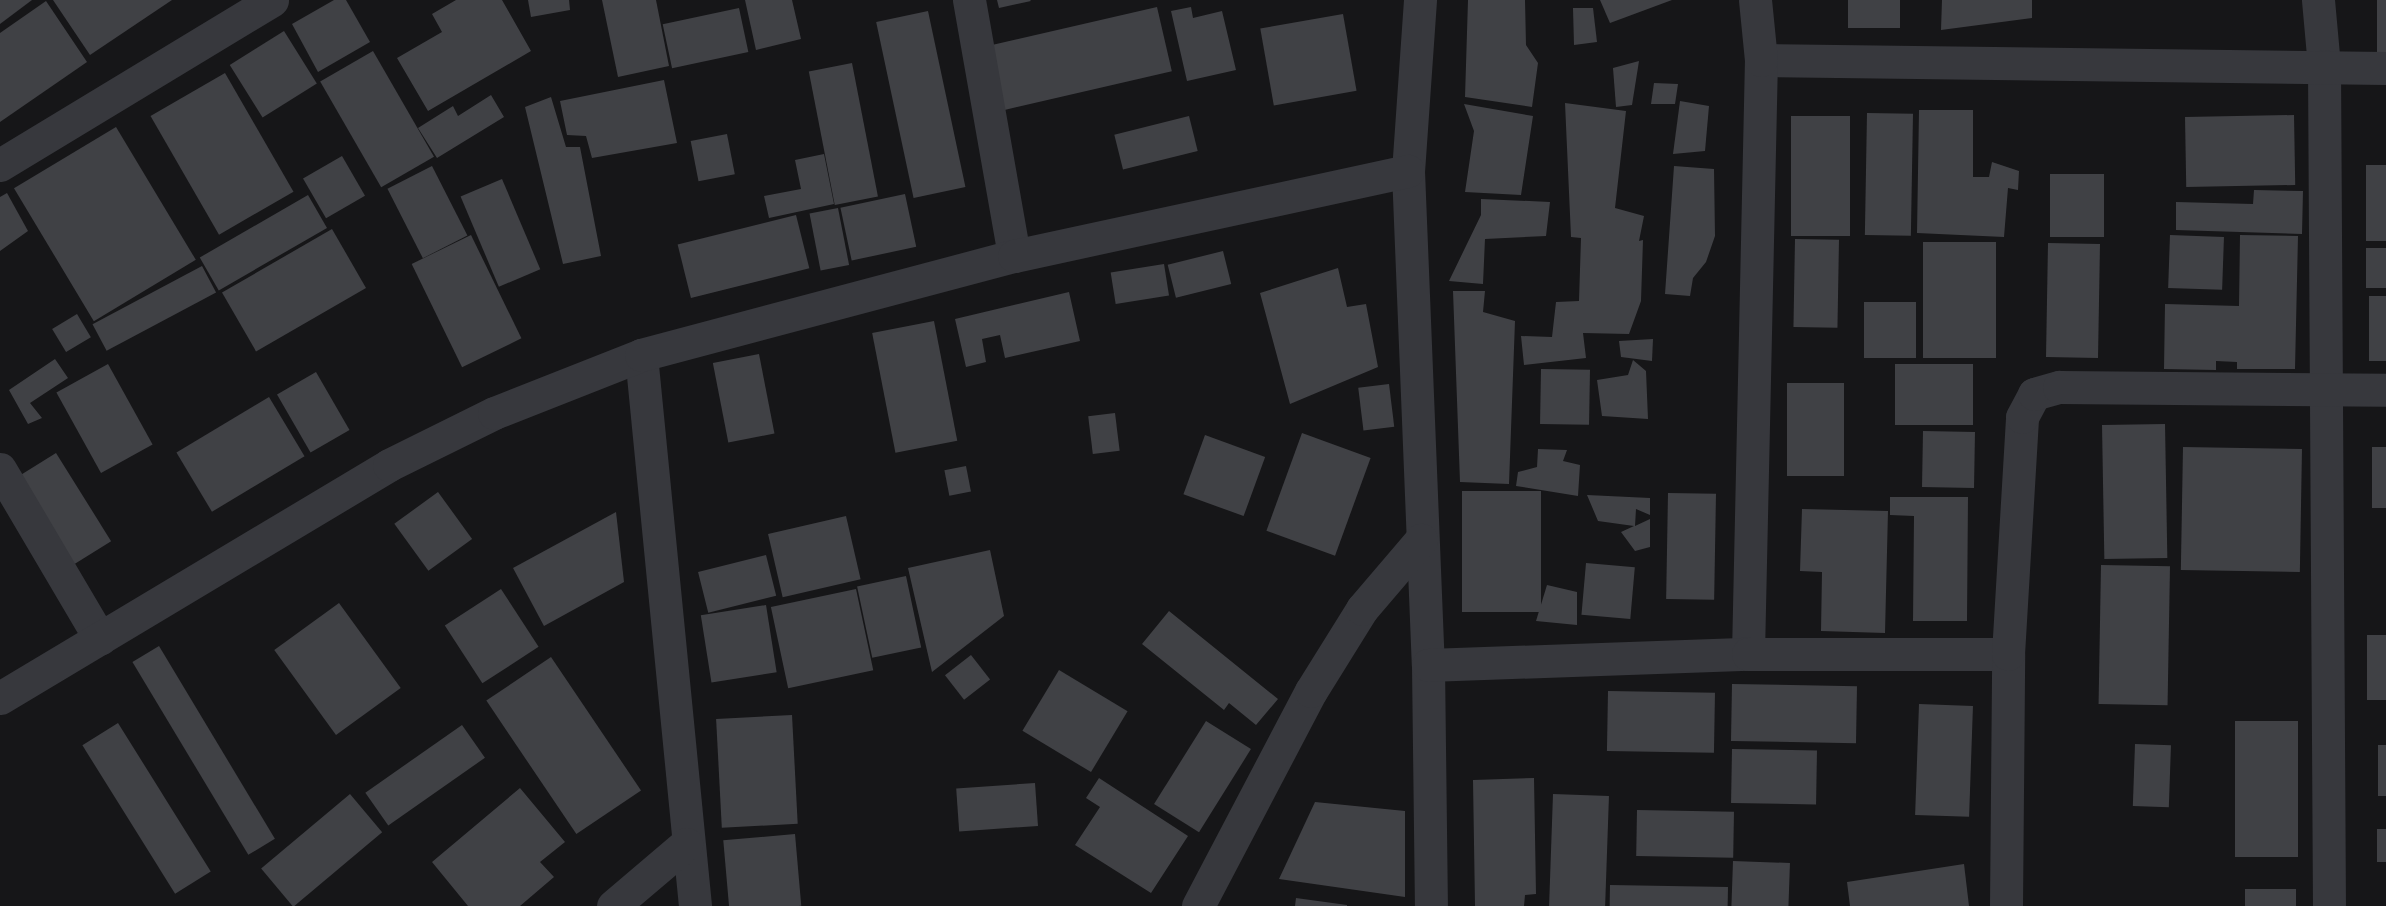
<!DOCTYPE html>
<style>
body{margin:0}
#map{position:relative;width:2386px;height:906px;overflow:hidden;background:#161618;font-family:"Archivo Narrow",sans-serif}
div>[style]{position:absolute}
.building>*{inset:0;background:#404145;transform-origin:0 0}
.street>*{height:33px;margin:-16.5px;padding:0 16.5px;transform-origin:16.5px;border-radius:16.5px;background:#37383d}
span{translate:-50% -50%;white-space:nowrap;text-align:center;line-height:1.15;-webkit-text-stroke:6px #111113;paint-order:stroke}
</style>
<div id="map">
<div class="building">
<i style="clip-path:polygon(0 0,32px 0,0 24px)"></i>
<i style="clip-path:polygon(53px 0,172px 0,90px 55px)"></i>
<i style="clip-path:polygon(334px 0,346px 0,370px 42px,318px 72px,292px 24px)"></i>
<i style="clip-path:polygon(456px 0,502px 0,531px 51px,428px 111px,397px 58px,442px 32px,432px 14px)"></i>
<i style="clip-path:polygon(528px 0,569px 0,570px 10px,531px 17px)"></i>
<i style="clip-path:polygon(602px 0,656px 0,669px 66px,618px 77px)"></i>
<i style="clip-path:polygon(745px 0,792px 0,801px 39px,756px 50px)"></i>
<i style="clip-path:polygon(997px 0,1030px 0,1031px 1px,999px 8px)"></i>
<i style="clip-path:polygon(1468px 0,1525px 0,1526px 45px,1538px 63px,1532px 107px,1465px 97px)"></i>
<i style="clip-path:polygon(1600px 0,1672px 0,1610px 23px)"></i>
<i style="left:1848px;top:0;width:52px;height:28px"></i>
<i style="clip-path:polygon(1942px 0,2032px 0,2032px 18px,1941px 30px)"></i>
<i style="left:2377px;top:0;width:9px;height:59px"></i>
<i style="clip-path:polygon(46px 1px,87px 62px,0 122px,0 33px)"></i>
<i style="left:1157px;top:7px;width:66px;height:176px;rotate:77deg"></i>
<i style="clip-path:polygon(1191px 7px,1193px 18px,1222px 11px,1236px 70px,1187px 81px,1171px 11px)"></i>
<i style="left:739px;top:8px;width:45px;height:78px;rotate:78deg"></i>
<i style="clip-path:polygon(1573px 8px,1593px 8px,1597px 42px,1574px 45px)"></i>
<i style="left:928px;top:11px;width:180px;height:53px;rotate:78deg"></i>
<i style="left:1343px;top:14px;width:78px;height:84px;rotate:80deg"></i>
<i style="left:284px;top:31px;width:62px;height:64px;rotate:58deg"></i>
<i style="left:373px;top:51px;width:122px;height:61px;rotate:60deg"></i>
<i style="clip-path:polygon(1639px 61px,1632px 105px,1616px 107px,1613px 68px)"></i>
<i style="left:852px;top:63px;width:136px;height:44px;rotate:79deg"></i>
<i style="left:225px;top:73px;width:137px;height:86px;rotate:60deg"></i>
<i style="clip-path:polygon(664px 80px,677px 143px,592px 158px,586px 136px,567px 135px,560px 101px)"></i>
<i style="clip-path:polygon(1654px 83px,1678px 84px,1675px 104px,1651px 104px)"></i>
<i style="clip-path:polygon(491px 95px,504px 117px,437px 158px,418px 128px,453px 106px,458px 116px)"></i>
<i style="clip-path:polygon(551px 97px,566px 147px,580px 147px,601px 256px,563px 264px,525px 107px)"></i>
<i style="clip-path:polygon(1680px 101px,1709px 106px,1705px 151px,1673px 154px)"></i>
<i style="clip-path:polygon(1565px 103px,1626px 111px,1615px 208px,1644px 216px,1639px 241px,1643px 240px,1641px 301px,1629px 334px,1583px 333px,1586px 358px,1524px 365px,1521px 336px,1552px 337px,1556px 302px,1579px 301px,1581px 238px,1571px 237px)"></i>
<i style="clip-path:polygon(1464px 104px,1533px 116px,1521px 195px,1465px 192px,1474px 131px)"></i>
<i style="clip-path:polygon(1919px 110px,1973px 110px,1973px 177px,1989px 177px,1992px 162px,2019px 171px,2018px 190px,2008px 188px,2004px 237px,1917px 233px)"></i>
<i style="left:1867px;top:113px;width:46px;height:122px;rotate:1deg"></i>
<i style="left:2294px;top:115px;width:70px;height:109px;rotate:89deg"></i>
<i style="left:1189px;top:116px;width:36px;height:77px;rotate:76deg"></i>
<i style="left:1791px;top:116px;width:59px;height:120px"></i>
<i style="left:116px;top:127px;width:155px;height:119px;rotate:59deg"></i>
<i style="left:727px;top:134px;width:41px;height:37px;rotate:79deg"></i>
<i style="clip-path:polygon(824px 154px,834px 204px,769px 218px,764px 196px,801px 189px,795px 160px)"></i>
<i style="left:342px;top:156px;width:46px;height:45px;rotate:60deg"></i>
<i style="left:2366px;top:165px;width:20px;height:76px"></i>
<i style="left:432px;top:166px;width:78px;height:50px;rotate:63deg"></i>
<i style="clip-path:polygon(1674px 166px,1714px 169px,1715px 236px,1706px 262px,1693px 278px,1690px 296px,1665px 294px)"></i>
<i style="left:2050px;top:174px;width:54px;height:63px"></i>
<i style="left:502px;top:179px;width:98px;height:45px;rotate:67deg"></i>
<i style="clip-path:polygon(2254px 190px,2303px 191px,2302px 234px,2176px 230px,2176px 202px,2253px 204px)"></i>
<i style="clip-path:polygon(7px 193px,28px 231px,0 251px,0 197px)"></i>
<i style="left:905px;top:194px;width:54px;height:66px;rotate:78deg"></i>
<i style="left:308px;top:195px;width:38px;height:125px;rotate:60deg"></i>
<i style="clip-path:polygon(1481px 199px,1550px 202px,1546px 236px,1485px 239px,1483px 284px,1449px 281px,1481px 215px)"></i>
<i style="left:838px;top:208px;width:58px;height:29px;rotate:79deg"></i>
<i style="left:796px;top:215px;width:55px;height:122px;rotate:76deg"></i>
<i style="left:332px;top:229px;width:68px;height:127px;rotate:60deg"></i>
<i style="left:471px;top:235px;width:115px;height:66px;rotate:64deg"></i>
<i style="left:2170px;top:235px;width:54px;height:53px;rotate:2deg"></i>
<i style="clip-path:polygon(2240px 235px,2298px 236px,2295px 369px,2237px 369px,2237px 362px,2216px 361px,2216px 370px,2164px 369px,2165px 304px,2239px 306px)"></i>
<i style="left:1795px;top:239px;width:44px;height:88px;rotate:1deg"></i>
<i style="left:1923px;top:242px;width:73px;height:116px"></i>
<i style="left:2048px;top:243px;width:52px;height:114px;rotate:1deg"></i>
<i style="left:2366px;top:248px;width:20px;height:40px"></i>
<i style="left:1223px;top:251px;width:34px;height:57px;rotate:76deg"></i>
<i style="left:1164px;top:264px;width:32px;height:54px;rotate:81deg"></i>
<i style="left:202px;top:266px;width:30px;height:124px;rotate:62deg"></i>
<i style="clip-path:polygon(1338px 268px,1347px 307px,1366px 304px,1378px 367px,1290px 404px,1260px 293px)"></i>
<i style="clip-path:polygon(1453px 291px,1485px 291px,1483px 312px,1515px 321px,1509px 484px,1460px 482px)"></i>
<i style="clip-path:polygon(1069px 292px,1080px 341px,1005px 358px,1000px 335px,982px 339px,986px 362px,966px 367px,955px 319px)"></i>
<i style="left:2369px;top:296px;width:17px;height:65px"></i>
<i style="left:1864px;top:302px;width:52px;height:56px"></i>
<i style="left:77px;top:314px;width:27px;height:29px;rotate:59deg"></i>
<i style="left:934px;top:321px;width:122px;height:63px;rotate:79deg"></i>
<i style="clip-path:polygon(1653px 339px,1652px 361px,1621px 357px,1619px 341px)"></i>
<i style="left:759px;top:354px;width:81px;height:47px;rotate:79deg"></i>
<i style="clip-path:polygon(55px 359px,68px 378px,30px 403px,42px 418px,28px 424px,9px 390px)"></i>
<i style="clip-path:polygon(1633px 360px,1646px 371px,1648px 419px,1602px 416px,1597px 380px,1628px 375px)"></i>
<i style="left:108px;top:364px;width:92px;height:59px;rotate:61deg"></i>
<i style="left:1895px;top:364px;width:78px;height:61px"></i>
<i style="left:1541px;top:369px;width:49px;height:55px;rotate:1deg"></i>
<i style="left:316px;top:372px;width:67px;height:45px;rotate:60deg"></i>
<i style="left:1787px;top:383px;width:57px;height:93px"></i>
<i style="left:1389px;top:384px;width:43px;height:31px;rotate:83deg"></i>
<i style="left:269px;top:397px;width:69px;height:108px;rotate:59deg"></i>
<i style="left:1115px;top:413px;width:38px;height:27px;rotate:83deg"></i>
<i style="left:2165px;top:424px;width:134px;height:63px;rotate:89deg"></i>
<i style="left:1923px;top:431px;width:52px;height:56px;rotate:1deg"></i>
<i style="left:1302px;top:433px;width:73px;height:104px;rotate:20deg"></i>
<i style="left:1205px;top:435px;width:64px;height:63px;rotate:20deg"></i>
<i style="left:2183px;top:447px;width:119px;height:123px;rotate:1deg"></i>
<i style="left:2372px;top:447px;width:14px;height:61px"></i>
<i style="clip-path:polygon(1538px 449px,1567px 450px,1563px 461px,1580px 465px,1578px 496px,1516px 486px,1518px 472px,1537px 467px)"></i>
<i style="left:56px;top:453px;width:104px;height:45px;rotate:58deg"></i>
<i style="left:966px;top:466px;width:26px;height:22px;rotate:79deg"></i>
<i style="left:1462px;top:491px;width:79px;height:121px"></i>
<i style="left:438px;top:492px;width:58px;height:54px;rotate:54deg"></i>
<i style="left:1668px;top:493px;width:48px;height:106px;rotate:1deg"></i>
<i style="clip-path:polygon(1587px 495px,1650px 498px,1650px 515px,1636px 509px,1635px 526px,1650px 519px,1650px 547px,1635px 551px,1621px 532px,1634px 526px,1598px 521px)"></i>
<i style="clip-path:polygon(1890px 497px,1968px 497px,1967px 621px,1913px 621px,1914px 516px,1890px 515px)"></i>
<i style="clip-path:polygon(1802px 509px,1888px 511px,1885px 633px,1821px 631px,1822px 572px,1800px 571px)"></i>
<i style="clip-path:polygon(616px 512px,624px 582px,544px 626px,513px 568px)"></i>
<i style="left:846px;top:516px;width:65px;height:80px;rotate:77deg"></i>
<i style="clip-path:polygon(990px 550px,1004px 616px,932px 672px,908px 568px)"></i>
<i style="left:766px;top:555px;width:42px;height:70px;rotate:76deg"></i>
<i style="left:1586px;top:563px;width:49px;height:52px;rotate:5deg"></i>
<i style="left:2101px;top:565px;width:69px;height:139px;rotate:1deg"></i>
<i style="left:906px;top:576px;width:73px;height:50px;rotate:78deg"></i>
<i style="clip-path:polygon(1547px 585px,1577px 592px,1577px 625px,1536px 621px)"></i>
<i style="left:501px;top:589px;width:69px;height:67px;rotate:57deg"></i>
<i style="left:856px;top:589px;width:83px;height:87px;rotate:78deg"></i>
<i style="left:339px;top:603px;width:105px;height:80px;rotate:54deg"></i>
<i style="left:766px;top:605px;width:68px;height:66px;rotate:81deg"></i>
<i style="clip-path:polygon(1169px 611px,1278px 699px,1256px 725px,1229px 703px,1224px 710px,1142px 644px)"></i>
<i style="left:2367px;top:635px;width:19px;height:65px"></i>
<i style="left:159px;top:646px;width:225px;height:31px;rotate:59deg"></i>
<i style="left:971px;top:655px;width:31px;height:33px;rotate:52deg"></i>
<i style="left:551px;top:657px;width:161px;height:78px;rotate:56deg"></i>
<i style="left:1059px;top:670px;width:80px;height:71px;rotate:31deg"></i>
<i style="left:1732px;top:684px;width:125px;height:57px;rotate:1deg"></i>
<i style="left:1608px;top:691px;width:107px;height:60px;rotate:1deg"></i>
<i style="left:1919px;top:704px;width:54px;height:111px;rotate:2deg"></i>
<i style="left:792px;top:715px;width:109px;height:76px;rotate:87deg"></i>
<i style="left:1206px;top:721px;width:53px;height:98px;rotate:32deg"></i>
<i style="left:2235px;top:721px;width:63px;height:136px"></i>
<i style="left:118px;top:723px;width:175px;height:42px;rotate:58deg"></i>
<i style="left:462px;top:725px;width:40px;height:118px;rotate:55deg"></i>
<i style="left:2135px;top:744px;width:36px;height:62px;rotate:2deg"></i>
<i style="left:2378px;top:745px;width:8px;height:51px"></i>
<i style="left:1732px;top:749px;width:85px;height:54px;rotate:1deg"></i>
<i style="clip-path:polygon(1099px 778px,1188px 836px,1151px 893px,1075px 845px,1100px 807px,1086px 798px)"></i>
<i style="clip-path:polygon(1534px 778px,1536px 894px,1525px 895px,1524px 906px,1475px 906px,1473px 780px)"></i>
<i style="left:1035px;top:783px;width:43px;height:79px;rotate:86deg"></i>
<i style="clip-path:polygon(520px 788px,565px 842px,540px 862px,554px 877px,520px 906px,468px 906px,432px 862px)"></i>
<i style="left:350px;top:794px;width:50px;height:116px;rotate:50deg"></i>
<i style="left:1553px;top:794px;width:56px;height:112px;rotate:2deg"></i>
<i style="clip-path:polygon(1315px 802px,1405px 811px,1405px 897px,1279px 879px)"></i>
<i style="left:1637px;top:810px;width:97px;height:46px;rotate:1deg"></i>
<i style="left:2377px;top:829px;width:9px;height:33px"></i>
<i style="left:795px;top:834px;width:72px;height:72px;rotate:85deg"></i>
<i style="left:1733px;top:861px;width:57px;height:45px;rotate:2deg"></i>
<i style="clip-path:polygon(1964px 864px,1969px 906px,1850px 906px,1847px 882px)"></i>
<i style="left:1610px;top:885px;width:118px;height:21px;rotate:1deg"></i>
<i style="left:2245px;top:889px;width:51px;height:17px"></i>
<i style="clip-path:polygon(1296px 898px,1347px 905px,1347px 906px,1295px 906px)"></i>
</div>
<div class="street">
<i style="left:969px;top:0;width:260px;rotate:80deg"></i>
<i style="left:1420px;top:0;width:171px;rotate:94deg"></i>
<i style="left:1408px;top:171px;width:494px;rotate:87.7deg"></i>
<i style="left:1428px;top:665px;width:241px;rotate:89.3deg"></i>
<i style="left:2318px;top:0;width:66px;rotate:84.8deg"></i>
<i style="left:2324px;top:66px;width:840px;rotate:89.66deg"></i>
<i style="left:1761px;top:60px;width:625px;rotate:0.73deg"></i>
<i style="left:0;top:165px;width:318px;rotate:-31.2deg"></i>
<i style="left:641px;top:355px;width:554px;rotate:84.4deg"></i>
<i style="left:0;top:469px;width:197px;rotate:59.5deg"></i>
<i style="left:1748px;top:654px;width:594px;rotate:-88.75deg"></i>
<i style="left:1761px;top:60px;width:60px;rotate:-95.7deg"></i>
<i style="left:1428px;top:665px;width:320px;rotate:-2deg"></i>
<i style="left:1748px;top:654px;width:260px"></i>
<i style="left:0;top:698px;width:453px;rotate:-30.9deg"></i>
<i style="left:389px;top:465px;width:117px;rotate:-26.3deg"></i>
<i style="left:494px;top:413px;width:158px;rotate:-21.5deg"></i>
<i style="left:641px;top:355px;width:386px;rotate:-14.9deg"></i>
<i style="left:1014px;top:256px;width:403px;rotate:-12.2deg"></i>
<i style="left:613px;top:906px;width:96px;rotate:-40.3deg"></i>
<i style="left:1198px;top:906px;width:243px;rotate:-62.3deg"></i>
<i style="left:1311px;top:691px;width:97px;rotate:-58.1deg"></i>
<i style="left:1362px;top:609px;width:91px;rotate:-49.5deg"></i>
<i style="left:2006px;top:906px;width:252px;rotate:-89.5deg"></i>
<i style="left:2008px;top:654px;width:237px;rotate:-86.6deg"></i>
<i style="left:2022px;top:417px;width:26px;rotate:-62deg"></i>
<i style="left:2034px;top:394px;width:26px;rotate:-16deg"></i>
<i style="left:2059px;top:387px;width:327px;rotate:0.5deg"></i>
</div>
</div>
